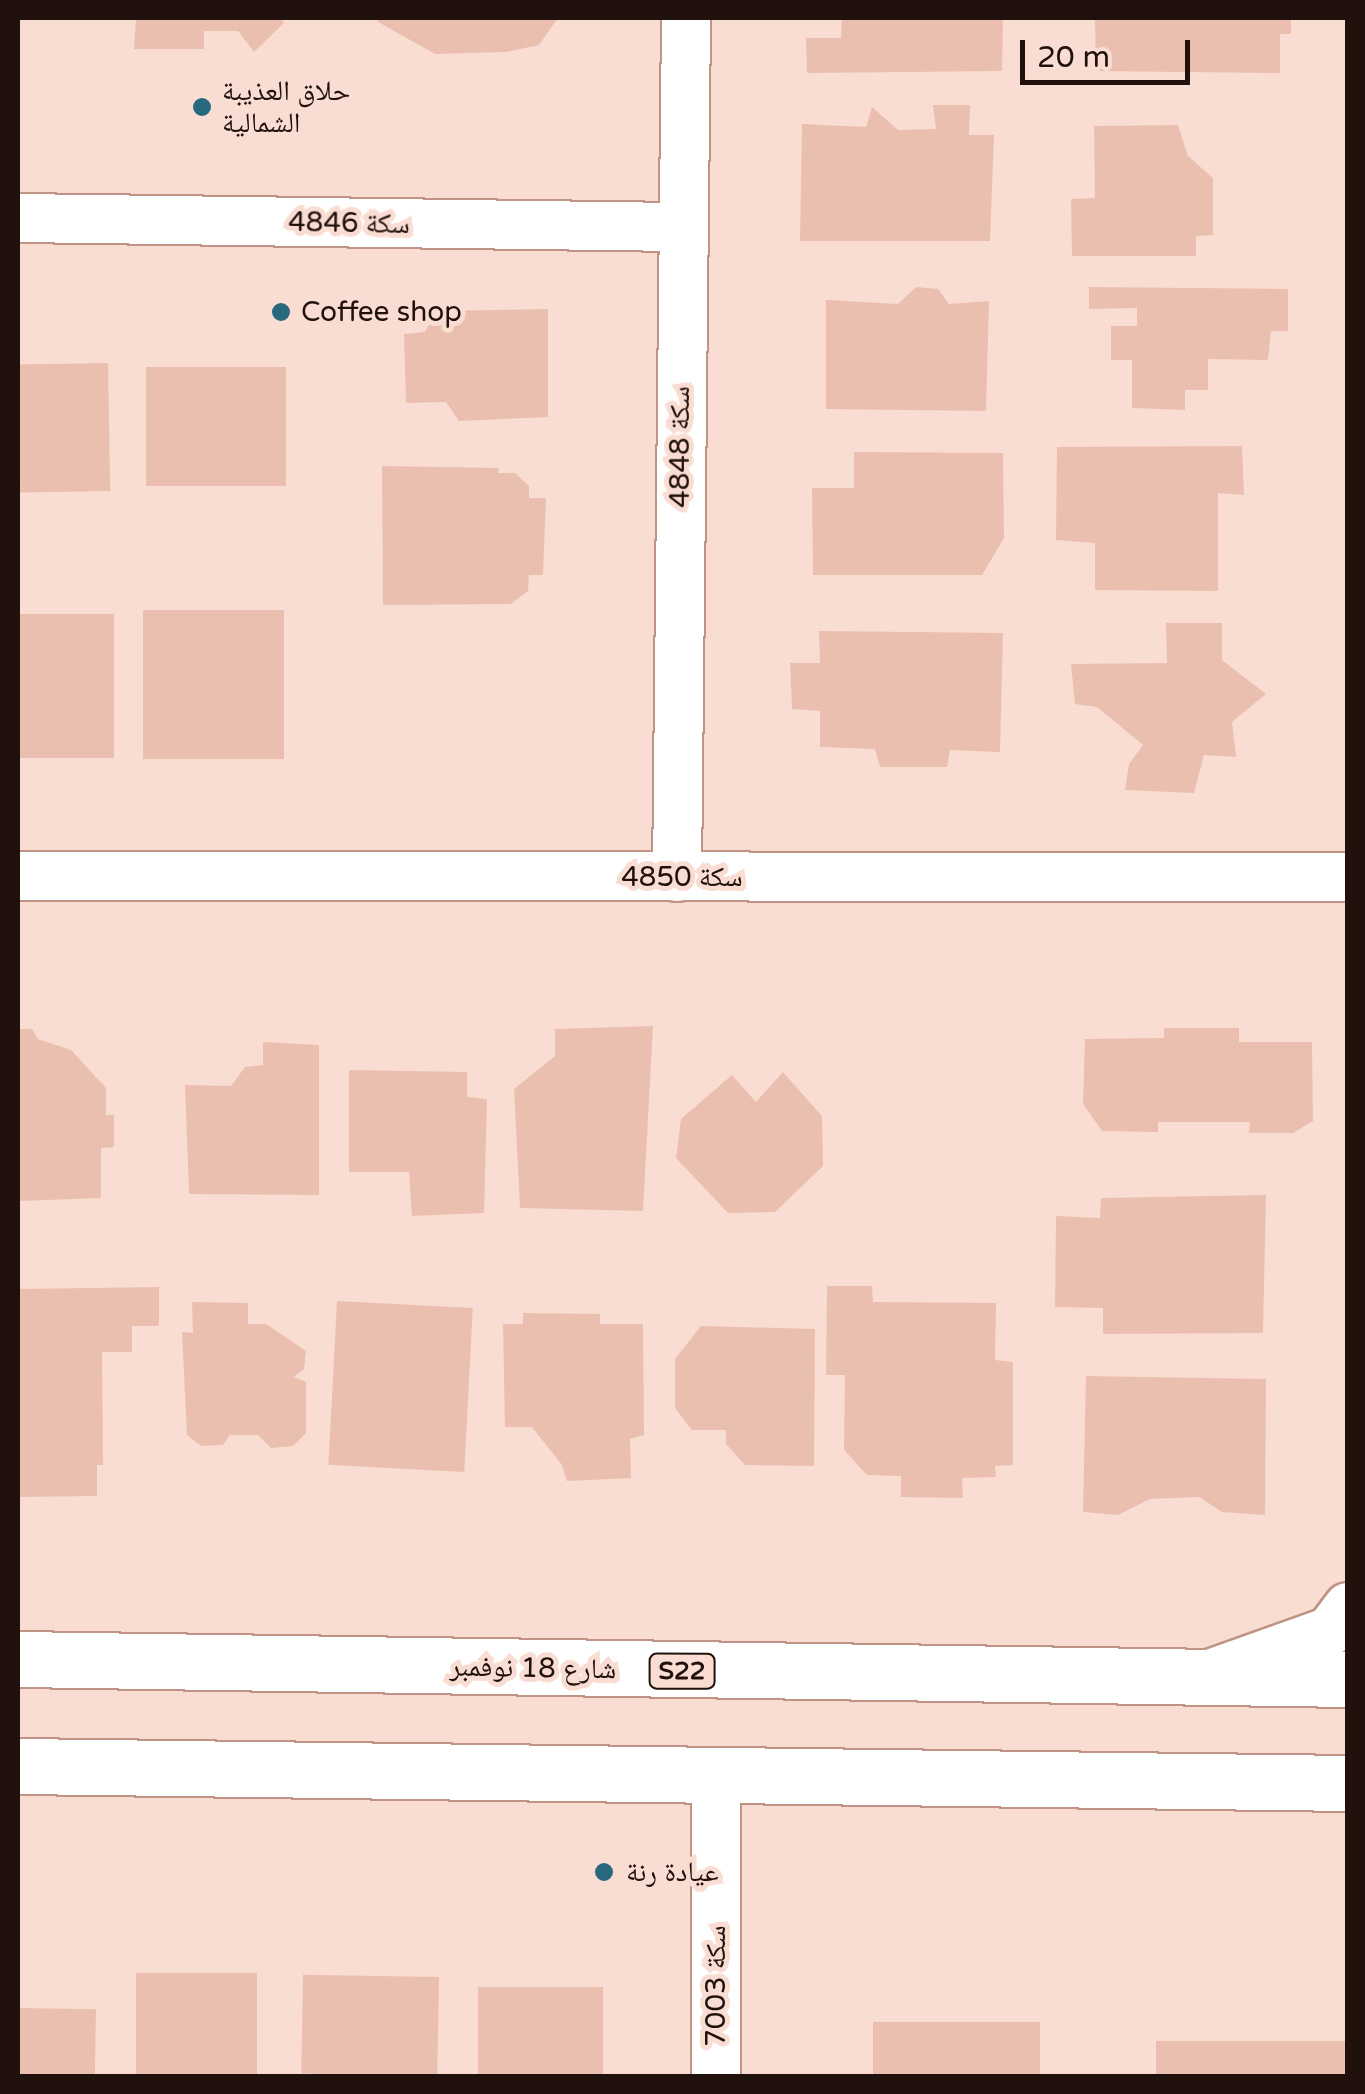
<!DOCTYPE html>
<meta charset="utf-8">
<style>
body{margin:0}
#map{position:relative;width:1365px;height:2094px;overflow:hidden;background:#f9ddd3;font-family:"Varela Round","Noto Naskh Arabic",sans-serif}
div>[style]{position:absolute}
.building>*{inset:0;background:#ebbfaf;transform-origin:0 0}
.roads{filter:drop-shadow(2px 0 #bf9485) drop-shadow(-2px 0 #bf9485) drop-shadow(0 2px #bf9485) drop-shadow(0 -2px #bf9485)}
.street>*{height:48px;margin:-24px;padding:0 24px;transform-origin:24px;border-radius:24px;background:#fff}
.primary>*{height:55px;margin:-27.5px;padding:0 27.5px;transform-origin:27.5px;border-radius:27.5px;background:#fff}
.dots>*{width:28px;height:28px;translate:-50% -50%;box-sizing:border-box;border:5px solid #f9ddd3;border-radius:50%}
span{translate:-50% -50%;white-space:nowrap;text-align:center;line-height:1.15;-webkit-text-stroke:10px #f9ddd3;paint-order:stroke}
.shield-label span{padding:2px 8px;background:#f9ddd3;border:2px solid;border-radius:8px;-webkit-text-stroke-width:0}
.shield-label{font-size:25px;color:#21110c;font-weight:700}
.poi-label{font-size:28px;color:#21110c}
.left{translate:0 -50%;text-align:left}
.street-label{font-size:28px;color:#21110c}
.frame{position:absolute;inset:0;border:20px solid #21110c;pointer-events:none}
.scale{position:absolute;left:1020px;top:40px;width:170px;height:45px;box-sizing:border-box;border:5px solid #21110c;border-top:0;padding-left:12px;font-size:30px;line-height:35px;white-space:nowrap;color:#21110c;-webkit-text-stroke:8px #f9ddd3;paint-order:stroke}
</style>
<div id="map">
<div class="building">
<i style="clip-path:polygon(136px 18px,280px 18px,284px 23px,254px 52px,238px 31px,204px 31px,204px 49px,134px 49px)"></i>
<i style="clip-path:polygon(378px 18px,558px 18px,539px 45px,506px 52px,435px 54px,378px 22px)"></i>
<i style="clip-path:polygon(842px 18px,1003px 18px,1002px 71px,807px 73px,806px 38px,841px 38px)"></i>
<i style="clip-path:polygon(1095px 18px,1291px 18px,1291px 34px,1280px 34px,1280px 73px,1096px 71px)"></i>
<i style="clip-path:polygon(933px 105px,970px 105px,969px 135px,994px 135px,990px 241px,800px 241px,802px 124px,866px 127px,872px 107px,898px 130px,936px 129px)"></i>
<i style="clip-path:polygon(1178px 125px,1188px 156px,1213px 178px,1213px 235px,1196px 236px,1196px 256px,1072px 256px,1071px 199px,1095px 198px,1094px 126px)"></i>
<i style="clip-path:polygon(916px 287px,938px 289px,949px 304px,989px 301px,986px 411px,826px 409px,826px 300px,898px 304px)"></i>
<i style="clip-path:polygon(1089px 287px,1288px 289px,1288px 331px,1271px 331px,1268px 360px,1208px 359px,1208px 390px,1185px 390px,1185px 410px,1132px 408px,1132px 360px,1111px 360px,1111px 326px,1137px 326px,1137px 308px,1089px 309px)"></i>
<i style="clip-path:polygon(548px 309px,548px 417px,459px 421px,446px 402px,406px 403px,404px 334px,425px 332px,436px 311px)"></i>
<i style="left:108px;top:363px;width:128px;height:90px;rotate:89deg"></i>
<i style="left:146px;top:367px;width:140px;height:119px"></i>
<i style="clip-path:polygon(1242px 446px,1244px 495px,1218px 493px,1218px 591px,1095px 590px,1095px 543px,1056px 540px,1057px 447px)"></i>
<i style="clip-path:polygon(854px 452px,1003px 453px,1004px 538px,982px 575px,813px 575px,812px 488px,854px 488px)"></i>
<i style="clip-path:polygon(382px 466px,499px 468px,498px 473px,515px 473px,529px 486px,529px 498px,546px 498px,543px 575px,529px 575px,528px 591px,511px 604px,383px 605px)"></i>
<i style="left:143px;top:610px;width:141px;height:149px"></i>
<i style="left:18px;top:614px;width:96px;height:144px"></i>
<i style="clip-path:polygon(1166px 623px,1222px 623px,1222px 660px,1266px 694px,1232px 722px,1236px 757px,1204px 755px,1194px 793px,1125px 790px,1129px 764px,1143px 745px,1097px 707px,1075px 704px,1071px 664px,1167px 663px)"></i>
<i style="clip-path:polygon(819px 631px,1003px 633px,1000px 752px,950px 750px,947px 767px,880px 767px,875px 749px,820px 747px,820px 711px,792px 709px,790px 663px,820px 663px)"></i>
<i style="clip-path:polygon(653px 1026px,643px 1211px,520px 1208px,514px 1089px,555px 1056px,555px 1029px)"></i>
<i style="clip-path:polygon(1164px 1028px,1239px 1028px,1239px 1042px,1312px 1042px,1313px 1121px,1293px 1133px,1249px 1133px,1250px 1122px,1158px 1122px,1158px 1132px,1102px 1131px,1083px 1104px,1085px 1039px,1164px 1038px)"></i>
<i style="clip-path:polygon(18px 1029px,32px 1029px,38px 1039px,71px 1050px,106px 1088px,106px 1115px,114px 1115px,114px 1147px,101px 1148px,101px 1198px,18px 1201px)"></i>
<i style="clip-path:polygon(263px 1042px,319px 1045px,319px 1195px,189px 1194px,185px 1085px,231px 1086px,245px 1067px,263px 1065px)"></i>
<i style="clip-path:polygon(349px 1070px,467px 1072px,467px 1097px,487px 1099px,484px 1213px,412px 1216px,409px 1172px,349px 1172px)"></i>
<i style="clip-path:polygon(783px 1072px,822px 1116px,823px 1166px,775px 1212px,728px 1213px,676px 1158px,681px 1119px,732px 1075px,756px 1102px)"></i>
<i style="clip-path:polygon(1266px 1195px,1263px 1333px,1103px 1334px,1103px 1308px,1055px 1307px,1056px 1216px,1100px 1218px,1101px 1198px)"></i>
<i style="clip-path:polygon(827px 1286px,872px 1286px,873px 1302px,996px 1303px,995px 1360px,1013px 1362px,1013px 1465px,995px 1466px,996px 1477px,962px 1478px,963px 1498px,901px 1497px,901px 1476px,867px 1475px,844px 1450px,845px 1375px,826px 1375px)"></i>
<i style="clip-path:polygon(159px 1287px,159px 1326px,132px 1326px,132px 1352px,102px 1352px,103px 1465px,97px 1465px,97px 1496px,18px 1497px,18px 1289px)"></i>
<i style="left:337px;top:1301px;width:136px;height:164px;rotate:3deg"></i>
<i style="clip-path:polygon(192px 1302px,248px 1303px,248px 1324px,266px 1324px,306px 1351px,304px 1369px,294px 1377px,306px 1382px,306px 1433px,293px 1446px,271px 1448px,258px 1435px,230px 1435px,223px 1445px,201px 1446px,187px 1435px,182px 1332px,193px 1333px)"></i>
<i style="clip-path:polygon(523px 1313px,600px 1314px,600px 1324px,643px 1324px,644px 1435px,630px 1439px,631px 1478px,567px 1481px,562px 1465px,532px 1427px,505px 1427px,503px 1324px,523px 1324px)"></i>
<i style="clip-path:polygon(701px 1326px,815px 1329px,814px 1466px,745px 1465px,726px 1444px,726px 1430px,692px 1430px,675px 1408px,675px 1359px)"></i>
<i style="clip-path:polygon(1086px 1376px,1266px 1379px,1265px 1515px,1222px 1512px,1199px 1497px,1150px 1499px,1118px 1515px,1083px 1512px)"></i>
<i style="left:136px;top:1973px;width:121px;height:103px"></i>
<i style="left:439px;top:1977px;width:99px;height:136px;rotate:91deg"></i>
<i style="left:478px;top:1987px;width:125px;height:89px"></i>
<i style="left:18px;top:2008px;width:78px;height:68px;rotate:1deg"></i>
<i style="left:873px;top:2022px;width:167px;height:54px"></i>
<i style="left:1348px;top:2041px;width:35px;height:192px;rotate:90deg"></i>
</div>
<div class="roads">
<div class="street">
<i style="left:18px;top:218px;width:663px;rotate:0.78deg"></i>
<i style="left:18px;top:876px;width:1330px;rotate:0.04deg"></i>
<i style="left:677px;top:877px;width:859px;rotate:-89.4deg"></i>
<i style="left:1215px;top:1672px;width:122px;rotate:-19.6deg"></i>
<i style="left:1330px;top:1631px;width:30px;rotate:-53deg"></i>
<i style="left:716px;top:2076px;width:301px;rotate:-90deg"></i>
</div>
<div class="primary">
<i style="left:18px;top:1659px;width:1330px;rotate:0.86deg"></i>
<i style="left:18px;top:1766px;width:1330px;rotate:0.73deg"></i>
</div>
</div>
<div class="dots">
<i style="left:202px;top:107px;background:#28697d"></i>
<i style="left:281px;top:312px;background:#28697d"></i>
<i style="left:604px;top:1872px;background:#28697d"></i>
</div>
<div class="shield-label">
<span style="left:682px;top:1671px">S22</span>
</div>
<div class="poi-label">
<span class="left" style="left:222px;top:107px">حلاق العذيبة<br>الشمالية</span>
<span class="left" style="left:301px;top:312px">Coffee shop</span>
<span class="left" style="left:626px;top:1872px">عيادة رنة</span>
</div>
<div class="street-label">
<span style="left:349px;top:223px;rotate:1deg">سكة 4846</span>
<span style="left:680px;top:447px;rotate:-90deg">سكة 4848</span>
<span style="left:682px;top:877px">سكة 4850</span>
<span style="left:533px;top:1668px;rotate:1deg">شارع 18 نوفمبر</span>
<span style="left:716px;top:1986px;rotate:-90deg">سكة 7003</span>
</div>
<div class="frame"></div>
<div class="scale">20 m</div>
</div>
